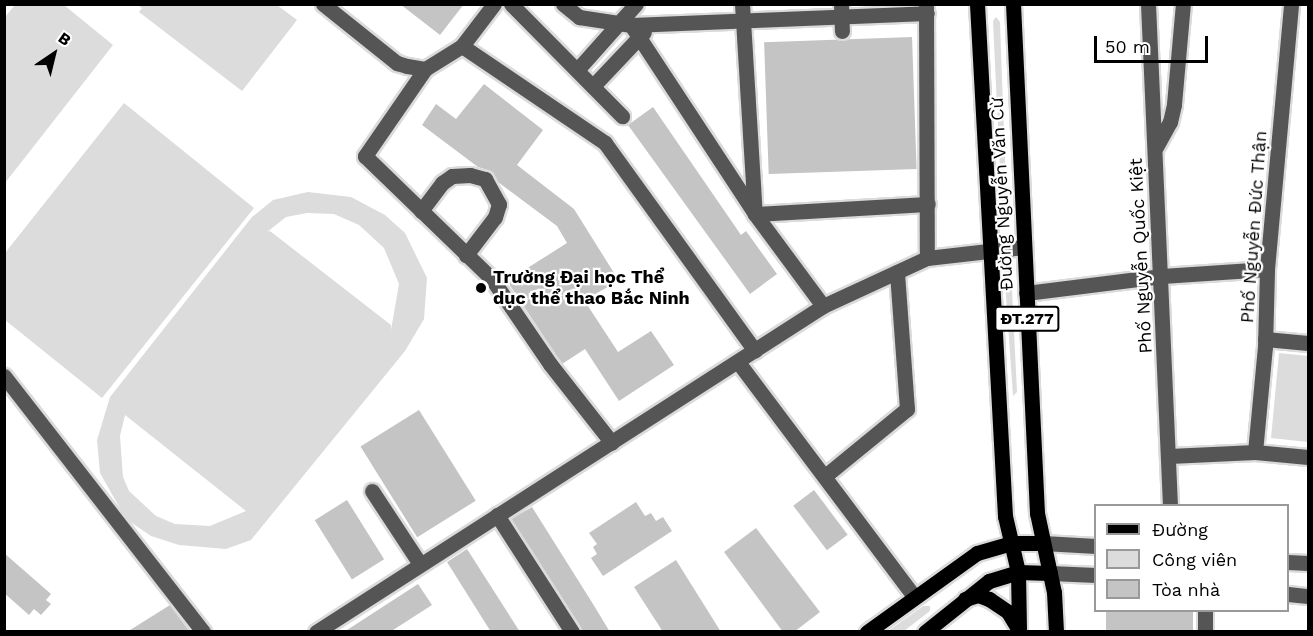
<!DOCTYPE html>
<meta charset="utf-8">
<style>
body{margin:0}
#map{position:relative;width:1313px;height:636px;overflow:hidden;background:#fff;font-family:"Work Sans",sans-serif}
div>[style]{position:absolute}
.green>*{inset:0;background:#dcdcdc}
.building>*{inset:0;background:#c4c4c4;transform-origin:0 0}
.roads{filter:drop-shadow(2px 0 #dbdbdb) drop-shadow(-2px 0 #dbdbdb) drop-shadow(0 2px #dbdbdb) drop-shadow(0 -2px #dbdbdb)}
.minor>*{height:15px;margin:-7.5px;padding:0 7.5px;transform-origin:7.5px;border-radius:7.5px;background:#555}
.major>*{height:15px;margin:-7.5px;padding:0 7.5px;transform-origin:7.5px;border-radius:7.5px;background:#000}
.dots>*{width:16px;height:16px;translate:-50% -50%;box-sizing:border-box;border:3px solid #fff;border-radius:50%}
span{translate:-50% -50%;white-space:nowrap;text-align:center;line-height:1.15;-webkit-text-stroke:4.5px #fff;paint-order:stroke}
.shield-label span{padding:2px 4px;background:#fff;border:2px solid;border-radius:4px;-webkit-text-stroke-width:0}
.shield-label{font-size:16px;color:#000;font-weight:700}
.street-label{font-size:18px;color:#000}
.poi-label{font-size:18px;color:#000;font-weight:700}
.left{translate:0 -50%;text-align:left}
.frame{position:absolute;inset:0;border:6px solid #000;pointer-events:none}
.legend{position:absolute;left:1094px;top:504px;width:195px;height:108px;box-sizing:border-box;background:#fff;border:2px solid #999;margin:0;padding:8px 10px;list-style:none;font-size:18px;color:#000}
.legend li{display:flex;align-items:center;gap:12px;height:30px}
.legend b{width:30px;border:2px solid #999}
.north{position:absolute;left:24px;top:24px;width:60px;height:60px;-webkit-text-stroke:4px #fff;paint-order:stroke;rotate:35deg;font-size:16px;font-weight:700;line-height:24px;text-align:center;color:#000}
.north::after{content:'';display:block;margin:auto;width:21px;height:27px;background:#000;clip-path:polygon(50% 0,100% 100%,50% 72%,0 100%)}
.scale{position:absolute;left:1094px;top:36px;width:114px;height:27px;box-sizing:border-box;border:3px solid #000;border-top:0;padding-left:8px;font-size:18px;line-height:21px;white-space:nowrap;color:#000;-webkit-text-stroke:4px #fff;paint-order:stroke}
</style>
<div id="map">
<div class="green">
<i style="clip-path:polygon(15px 5px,64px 5px,113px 45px,5px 183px,5px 17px)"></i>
<i style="clip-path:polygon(138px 5px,277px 5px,297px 20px,242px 91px,139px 12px,142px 8px)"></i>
<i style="clip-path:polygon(996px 17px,1000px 22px,1007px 219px,1002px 214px,993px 21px)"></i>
<i style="clip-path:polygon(124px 103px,254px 208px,102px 398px,5px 320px,5px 253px)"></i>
<i style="clip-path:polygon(evenodd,308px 192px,351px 197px,385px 215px,405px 233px,427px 278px,424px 319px,405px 351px,251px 540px,226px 549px,179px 545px,151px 536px,126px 519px,100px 473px,97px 440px,110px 397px,252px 217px,273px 200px,308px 192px,307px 213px,334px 214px,359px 225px,384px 248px,399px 284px,391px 330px,391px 325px,270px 231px,267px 232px,286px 217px,307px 213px,308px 192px,125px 415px,246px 511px,210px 526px,175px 524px,156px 516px,129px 491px,123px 477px,120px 436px,125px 415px)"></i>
<i style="clip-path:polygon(1007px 264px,1011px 270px,1017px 392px,1013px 396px,1004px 268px)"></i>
<i style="clip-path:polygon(1279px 353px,1308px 356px,1308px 442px,1271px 438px)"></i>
<i style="clip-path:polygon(923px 606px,930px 606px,930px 611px,904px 631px,888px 631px)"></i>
</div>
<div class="building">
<i style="clip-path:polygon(400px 4px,464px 4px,440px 35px)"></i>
<i style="left:912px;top:37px;width:132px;height:148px;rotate:88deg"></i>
<i style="clip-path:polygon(484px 84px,543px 130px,517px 165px,574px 209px,619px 281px,584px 300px,618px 352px,651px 331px,674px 365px,619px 401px,585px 349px,562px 364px,507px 281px,567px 243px,557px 226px,498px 182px,491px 171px,478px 167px,422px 125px,436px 104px,456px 119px)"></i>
<i style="clip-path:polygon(653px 107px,741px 235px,746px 231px,777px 274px,750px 294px,628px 125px)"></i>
<i style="left:419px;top:410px;width:107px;height:69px;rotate:58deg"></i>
<i style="left:814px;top:490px;width:56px;height:26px;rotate:53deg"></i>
<i style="left:347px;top:500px;width:70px;height:38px;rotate:58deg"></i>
<i style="clip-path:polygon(636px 502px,645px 516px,651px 513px,656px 521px,663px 517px,672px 531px,603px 576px,591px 558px,597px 554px,593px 547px,597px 544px,589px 533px)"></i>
<i style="clip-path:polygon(532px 507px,593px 604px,610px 632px,582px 632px,511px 519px)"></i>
<i style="clip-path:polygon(756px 528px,820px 612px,794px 632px,783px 632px,724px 552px)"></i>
<i style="clip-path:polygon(467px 549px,520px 632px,491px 632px,447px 562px)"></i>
<i style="clip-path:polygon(4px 553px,51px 594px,46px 600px,51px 604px,41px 615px,34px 609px,29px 615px,4px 593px)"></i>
<i style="clip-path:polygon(676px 560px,721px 632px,663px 632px,634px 587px)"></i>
<i style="clip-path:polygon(418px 584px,432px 605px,390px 632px,344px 632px)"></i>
<i style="clip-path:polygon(170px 605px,190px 632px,127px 632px)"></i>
<i style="left:1106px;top:610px;width:87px;height:22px"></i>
</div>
<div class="roads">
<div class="minor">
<i style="left:323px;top:4px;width:95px;rotate:38.6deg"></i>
<i style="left:397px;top:63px;width:10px;rotate:17deg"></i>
<i style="left:407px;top:66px;width:18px;rotate:9deg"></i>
<i style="left:425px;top:69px;width:44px;rotate:-31.9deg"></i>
<i style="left:494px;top:4px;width:53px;rotate:127.3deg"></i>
<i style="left:462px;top:46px;width:173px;rotate:34.1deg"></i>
<i style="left:605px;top:143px;width:256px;rotate:54.2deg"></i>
<i style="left:511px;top:4px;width:158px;rotate:45.3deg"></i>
<i style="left:563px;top:4px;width:21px;rotate:39deg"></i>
<i style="left:579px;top:17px;width:53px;rotate:8.7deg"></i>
<i style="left:631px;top:25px;width:296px;rotate:-2.3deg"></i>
<i style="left:742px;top:4px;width:210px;rotate:86.5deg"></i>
<i style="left:755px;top:214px;width:173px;rotate:-3.3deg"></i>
<i style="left:841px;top:4px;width:27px;rotate:88deg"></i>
<i style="left:926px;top:4px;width:254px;rotate:89.8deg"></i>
<i style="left:1148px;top:4px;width:502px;rotate:87.49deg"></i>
<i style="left:631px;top:25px;width:226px;rotate:56.7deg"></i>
<i style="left:755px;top:214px;width:114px;rotate:53.5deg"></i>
<i style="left:425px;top:69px;width:106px;rotate:124.6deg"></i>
<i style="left:365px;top:156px;width:177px;rotate:44.1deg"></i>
<i style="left:492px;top:279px;width:103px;rotate:55.7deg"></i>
<i style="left:550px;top:364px;width:100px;rotate:51.9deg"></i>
<i style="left:578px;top:69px;width:87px;rotate:-48.3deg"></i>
<i style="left:593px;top:86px;width:74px;rotate:-46.6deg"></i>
<i style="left:1156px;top:147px;width:29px;rotate:-61deg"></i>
<i style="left:1170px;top:122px;width:18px;rotate:-77deg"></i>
<i style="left:1174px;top:104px;width:100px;rotate:-84.9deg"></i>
<i style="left:421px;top:211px;width:35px;rotate:-53deg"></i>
<i style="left:442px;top:183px;width:12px;rotate:-35deg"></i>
<i style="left:452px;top:176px;width:18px;rotate:-3deg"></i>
<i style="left:470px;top:175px;width:16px;rotate:15deg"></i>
<i style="left:485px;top:179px;width:29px;rotate:61deg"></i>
<i style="left:499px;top:204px;width:14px;rotate:107deg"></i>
<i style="left:495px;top:217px;width:48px;rotate:127.3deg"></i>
<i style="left:1026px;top:293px;width:137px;rotate:-7.1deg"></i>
<i style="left:1162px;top:276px;width:105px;rotate:-3.8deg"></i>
<i style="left:1265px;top:339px;width:43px;rotate:5.3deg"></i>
<i style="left:738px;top:362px;width:293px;rotate:53.1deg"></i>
<i style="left:4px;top:376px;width:324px;rotate:52.1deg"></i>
<i style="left:1255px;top:452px;width:105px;rotate:-84.6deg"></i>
<i style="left:1265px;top:347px;width:78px;rotate:-88.5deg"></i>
<i style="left:1267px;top:269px;width:266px;rotate:-84.8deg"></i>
<i style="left:1169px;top:456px;width:86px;rotate:-2.7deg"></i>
<i style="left:1255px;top:452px;width:53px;rotate:5.4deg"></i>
<i style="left:825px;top:476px;width:106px;rotate:-39.3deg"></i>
<i style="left:907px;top:409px;width:137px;rotate:-94.2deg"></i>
<i style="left:372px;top:491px;width:87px;rotate:56.7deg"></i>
<i style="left:497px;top:515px;width:139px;rotate:57.3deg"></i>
<i style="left:1043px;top:543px;width:53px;rotate:3.2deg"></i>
<i style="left:1288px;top:562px;width:20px;rotate:3deg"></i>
<i style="left:1050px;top:573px;width:46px;rotate:2.5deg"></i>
<i style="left:1288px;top:594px;width:20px;rotate:6deg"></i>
<i style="left:316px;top:632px;width:603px;rotate:-32.74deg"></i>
<i style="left:823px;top:306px;width:115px;rotate:-24.8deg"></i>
<i style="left:927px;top:258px;width:97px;rotate:-6.5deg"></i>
<i style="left:1205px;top:632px;width:22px;rotate:-90deg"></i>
</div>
<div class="major">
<i style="left:977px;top:4px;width:513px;rotate:86.87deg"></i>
<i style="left:1005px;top:516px;width:57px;rotate:76.9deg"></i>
<i style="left:1018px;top:572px;width:60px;rotate:89deg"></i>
<i style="left:1013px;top:4px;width:510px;rotate:87.3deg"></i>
<i style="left:1037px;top:513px;width:81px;rotate:77.9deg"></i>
<i style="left:1054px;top:592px;width:40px;rotate:87.1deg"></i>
<i style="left:965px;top:599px;width:14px;rotate:-17deg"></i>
<i style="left:978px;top:595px;width:12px;rotate:20deg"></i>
<i style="left:989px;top:599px;width:23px;rotate:34deg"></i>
<i style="left:1008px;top:612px;width:21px;rotate:59deg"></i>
<i style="left:867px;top:632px;width:135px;rotate:-35.7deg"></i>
<i style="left:977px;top:553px;width:36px;rotate:-16deg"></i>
<i style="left:1012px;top:543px;width:31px"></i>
<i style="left:925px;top:632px;width:82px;rotate:-38.6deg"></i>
<i style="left:989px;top:581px;width:30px;rotate:-17deg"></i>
<i style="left:1018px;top:572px;width:32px;rotate:2deg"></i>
</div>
</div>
<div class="dots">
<i style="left:481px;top:288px;background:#000"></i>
</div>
<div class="shield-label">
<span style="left:1027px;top:319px">ĐT.277</span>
</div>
<div class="street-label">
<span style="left:1002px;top:194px;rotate:-93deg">Đường Nguyễn Văn Cừ</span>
<span style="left:1254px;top:227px;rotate:-86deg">Phố Nguyễn Đức Thận</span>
<span style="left:1141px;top:256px;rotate:-93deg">Phố Nguyễn Quốc Kiệt</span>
</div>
<div class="poi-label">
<span class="left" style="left:493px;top:288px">Trường Đại học Thể<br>dục thể thao Bắc Ninh</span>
</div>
<div class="frame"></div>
<ul class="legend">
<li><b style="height:8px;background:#000"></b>Đường</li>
<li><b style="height:16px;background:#dcdcdc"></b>Công viên</li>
<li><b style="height:16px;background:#c4c4c4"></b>Tòa nhà</li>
</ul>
<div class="north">B</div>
<div class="scale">50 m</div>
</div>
